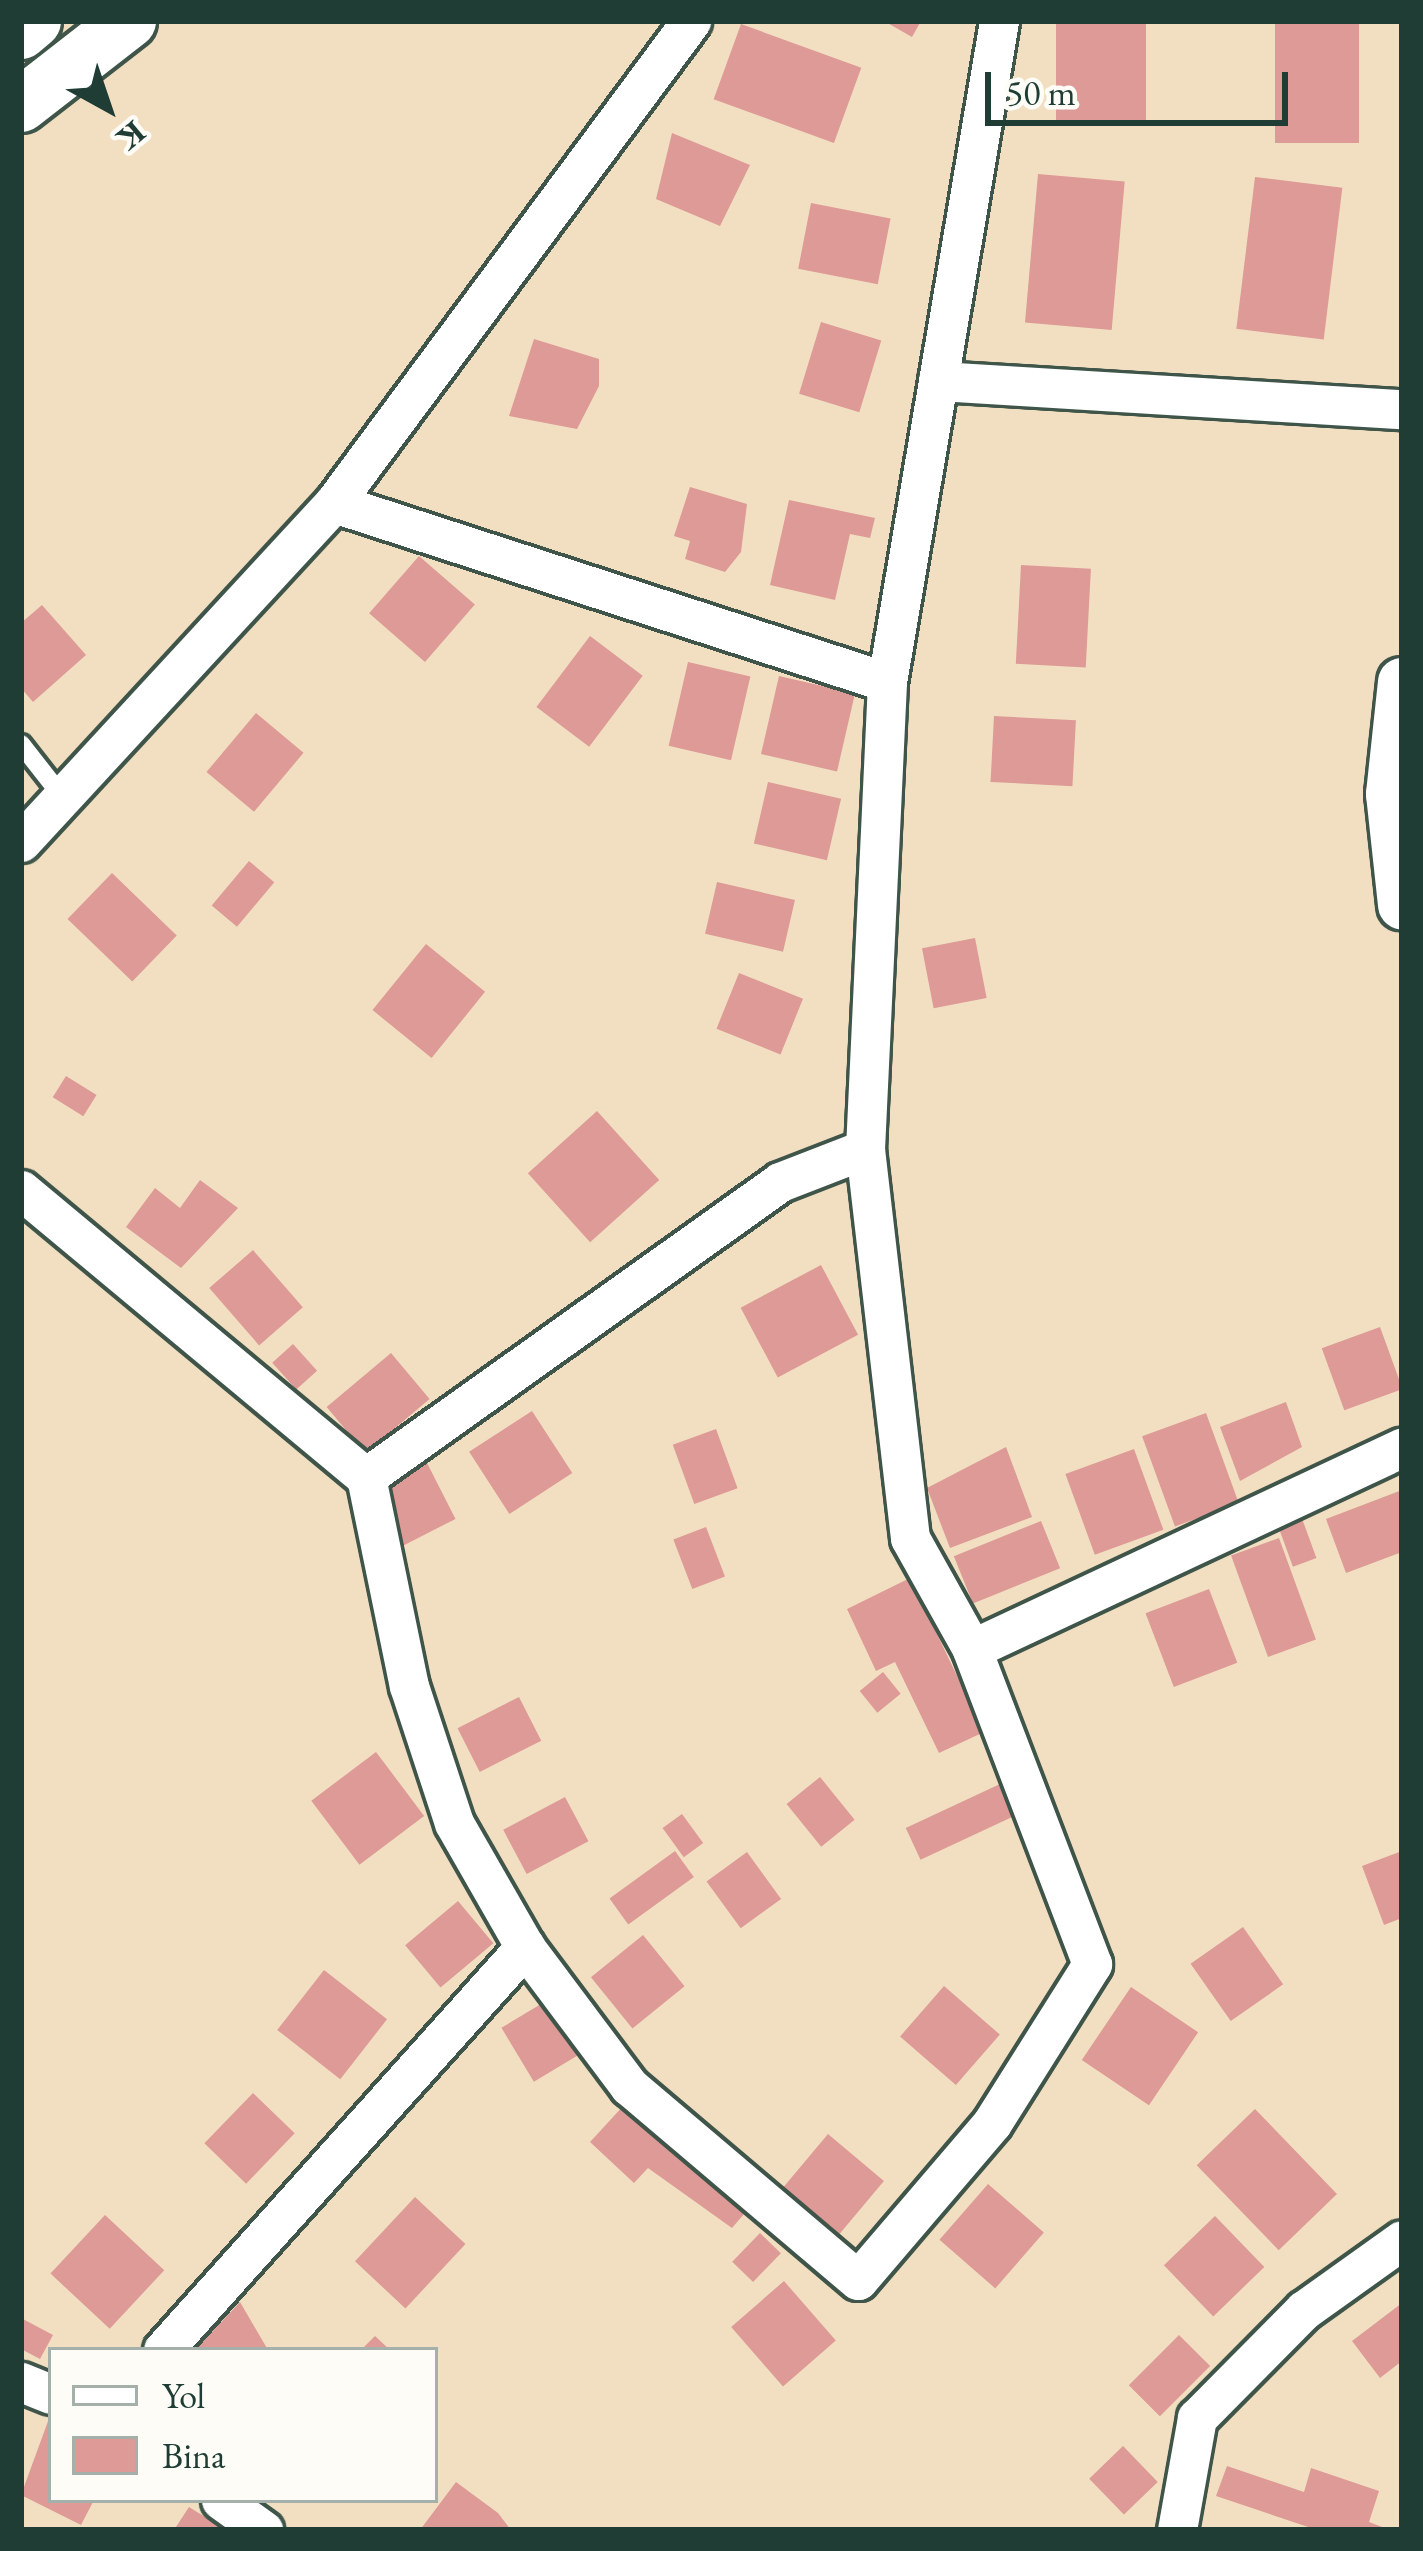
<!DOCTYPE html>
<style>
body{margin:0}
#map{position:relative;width:1423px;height:2551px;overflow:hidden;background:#f2dfc1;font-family:"EB Garamond",serif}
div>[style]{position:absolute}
.building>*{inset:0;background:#dd9a96;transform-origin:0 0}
.roads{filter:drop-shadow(3px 0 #3f5549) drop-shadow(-3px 0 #3f5549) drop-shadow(0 3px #3f5549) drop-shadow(0 -3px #3f5549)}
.service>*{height:18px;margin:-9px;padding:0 9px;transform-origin:9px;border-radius:9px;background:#fff}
.minor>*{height:39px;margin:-19.5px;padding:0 19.5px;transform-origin:19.5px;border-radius:19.5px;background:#fff}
.tertiary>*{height:48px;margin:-24px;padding:0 24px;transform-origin:24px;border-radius:24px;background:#fff}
.secondary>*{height:54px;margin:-27px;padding:0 27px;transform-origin:27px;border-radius:27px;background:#fff}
span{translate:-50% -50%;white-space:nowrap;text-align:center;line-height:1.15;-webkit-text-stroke:10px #fdfcf7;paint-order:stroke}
.frame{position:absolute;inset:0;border:24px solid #1f3d34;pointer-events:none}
.legend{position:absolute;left:48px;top:2347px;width:390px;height:156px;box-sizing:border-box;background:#fdfcf7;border:3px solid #a4b0a9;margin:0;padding:15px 21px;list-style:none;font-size:36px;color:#1f3d34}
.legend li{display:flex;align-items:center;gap:24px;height:60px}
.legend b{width:60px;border:3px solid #a4b0a9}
.north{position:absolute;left:48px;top:48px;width:120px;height:120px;-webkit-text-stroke:9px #fdfcf7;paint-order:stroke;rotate:140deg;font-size:33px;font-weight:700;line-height:48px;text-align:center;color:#1f3d34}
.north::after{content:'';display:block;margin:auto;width:42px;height:54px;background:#1f3d34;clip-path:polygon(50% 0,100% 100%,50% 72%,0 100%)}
.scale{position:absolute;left:985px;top:72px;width:303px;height:54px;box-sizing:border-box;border:6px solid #1f3d34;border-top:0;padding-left:15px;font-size:36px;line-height:42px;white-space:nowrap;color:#1f3d34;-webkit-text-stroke:9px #fdfcf7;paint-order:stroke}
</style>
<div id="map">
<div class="building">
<i style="clip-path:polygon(884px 21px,921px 21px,912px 37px)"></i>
<i style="left:1056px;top:21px;width:90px;height:102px"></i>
<i style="left:1275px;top:21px;width:84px;height:122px"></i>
<i style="left:741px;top:24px;width:128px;height:80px;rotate:20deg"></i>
<i style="clip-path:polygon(672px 133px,750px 165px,720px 226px,656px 199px)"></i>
<i style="left:1038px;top:174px;width:87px;height:149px;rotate:5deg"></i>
<i style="left:1255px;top:177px;width:88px;height:153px;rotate:7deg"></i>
<i style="left:811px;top:203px;width:81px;height:67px;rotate:11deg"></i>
<i style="left:821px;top:322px;width:63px;height:75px;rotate:17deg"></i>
<i style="clip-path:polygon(534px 339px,599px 359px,599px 386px,577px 429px,509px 416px)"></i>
<i style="clip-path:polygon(690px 487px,747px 504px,741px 552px,725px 572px,685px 559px,690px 541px,674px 536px)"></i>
<i style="clip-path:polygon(789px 500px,875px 518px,870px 538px,850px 534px,835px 600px,770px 585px)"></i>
<i style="left:419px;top:556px;width:74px;height:76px;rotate:41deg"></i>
<i style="left:1021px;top:565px;width:70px;height:99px;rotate:3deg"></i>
<i style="clip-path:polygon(42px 605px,86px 655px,33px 702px,21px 688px,21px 623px)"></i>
<i style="left:590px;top:636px;width:66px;height:89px;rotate:37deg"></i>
<i style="left:688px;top:662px;width:64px;height:86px;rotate:13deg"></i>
<i style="left:779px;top:676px;width:78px;height:80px;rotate:13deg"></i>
<i style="left:256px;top:713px;width:62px;height:77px;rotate:40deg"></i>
<i style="left:994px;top:716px;width:82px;height:66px;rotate:3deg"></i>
<i style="left:768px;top:782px;width:75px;height:63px;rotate:13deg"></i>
<i style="left:249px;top:861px;width:33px;height:58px;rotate:40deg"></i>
<i style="left:112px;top:873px;width:90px;height:64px;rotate:44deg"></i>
<i style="left:717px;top:882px;width:80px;height:53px;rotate:13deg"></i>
<i style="left:975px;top:938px;width:61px;height:54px;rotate:79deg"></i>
<i style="left:426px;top:944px;width:76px;height:85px;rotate:39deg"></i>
<i style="left:739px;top:973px;width:69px;height:60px;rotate:22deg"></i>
<i style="left:66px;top:1076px;width:36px;height:25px;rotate:32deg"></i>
<i style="left:597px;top:1111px;width:93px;height:93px;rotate:48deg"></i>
<i style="clip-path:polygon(200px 1180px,238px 1208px,181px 1268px,126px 1227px,155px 1188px,180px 1208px)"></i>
<i style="left:253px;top:1250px;width:76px;height:58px;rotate:49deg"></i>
<i style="left:821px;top:1265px;width:79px;height:91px;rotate:62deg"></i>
<i style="left:1380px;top:1327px;width:66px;height:62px;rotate:70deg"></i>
<i style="left:293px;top:1344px;width:36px;height:28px;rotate:48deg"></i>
<i style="left:391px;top:1353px;width:60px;height:84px;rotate:50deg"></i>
<i style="clip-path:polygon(1286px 1402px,1302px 1447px,1240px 1481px,1220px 1427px)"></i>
<i style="left:532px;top:1411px;width:74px;height:75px;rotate:57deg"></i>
<i style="left:1206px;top:1413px;width:96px;height:68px;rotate:70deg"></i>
<i style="left:716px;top:1429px;width:63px;height:46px;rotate:70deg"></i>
<i style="clip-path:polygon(1006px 1447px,1032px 1517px,950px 1548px,927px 1488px)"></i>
<i style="left:1134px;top:1449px;width:86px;height:73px;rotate:70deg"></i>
<i style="left:426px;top:1461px;width:65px;height:59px;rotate:63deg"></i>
<i style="clip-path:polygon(1402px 1490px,1402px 1552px,1346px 1573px,1326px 1519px)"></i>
<i style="left:1300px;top:1513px;width:48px;height:25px;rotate:70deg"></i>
<i style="left:1041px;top:1521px;width:51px;height:94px;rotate:68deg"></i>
<i style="left:706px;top:1527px;width:53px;height:35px;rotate:69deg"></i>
<i style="left:1279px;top:1538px;width:108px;height:51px;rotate:70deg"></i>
<i style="clip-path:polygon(910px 1578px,984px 1732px,939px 1753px,895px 1662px,876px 1671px,847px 1609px)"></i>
<i style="left:1209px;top:1589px;width:79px;height:68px;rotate:69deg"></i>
<i style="left:883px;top:1672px;width:28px;height:30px;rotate:51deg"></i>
<i style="left:519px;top:1697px;width:49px;height:69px;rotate:63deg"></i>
<i style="left:376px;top:1752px;width:80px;height:81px;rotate:53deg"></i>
<i style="left:820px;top:1777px;width:55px;height:43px;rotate:51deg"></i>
<i style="left:1000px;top:1784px;width:35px;height:104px;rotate:65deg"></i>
<i style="left:565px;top:1797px;width:50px;height:70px;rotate:62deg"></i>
<i style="left:682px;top:1814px;width:36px;height:24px;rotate:54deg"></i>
<i style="left:675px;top:1851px;width:32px;height:81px;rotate:54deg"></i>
<i style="clip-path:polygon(1402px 1851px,1402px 1918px,1384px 1925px,1362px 1866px)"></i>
<i style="left:747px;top:1852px;width:58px;height:50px;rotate:54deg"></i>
<i style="left:458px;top:1901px;width:55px;height:69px;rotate:50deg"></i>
<i style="left:1243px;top:1927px;width:70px;height:64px;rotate:55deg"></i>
<i style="left:643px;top:1935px;width:66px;height:67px;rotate:51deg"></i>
<i style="left:324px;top:1970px;width:80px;height:76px;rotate:38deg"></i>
<i style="left:944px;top:1986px;width:74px;height:67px;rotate:41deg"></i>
<i style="left:1131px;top:1987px;width:81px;height:88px;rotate:34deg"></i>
<i style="left:546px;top:2001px;width:63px;height:52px;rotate:59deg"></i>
<i style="left:253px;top:2093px;width:58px;height:70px;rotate:44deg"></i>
<i style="clip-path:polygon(625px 2104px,744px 2214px,732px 2228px,648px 2168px,634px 2183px,590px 2142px)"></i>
<i style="left:1255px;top:2109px;width:118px;height:81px;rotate:46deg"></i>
<i style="left:828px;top:2134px;width:73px;height:75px;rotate:40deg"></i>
<i style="left:988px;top:2184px;width:74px;height:74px;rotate:41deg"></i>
<i style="left:415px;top:2197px;width:69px;height:88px;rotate:43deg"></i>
<i style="left:105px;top:2215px;width:81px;height:80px;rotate:43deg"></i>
<i style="left:1215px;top:2216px;width:71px;height:71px;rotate:46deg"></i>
<i style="left:760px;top:2233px;width:29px;height:40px;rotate:44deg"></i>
<i style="left:784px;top:2281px;width:79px;height:70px;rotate:49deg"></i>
<i style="clip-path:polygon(240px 2302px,268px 2350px,195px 2350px)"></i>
<i style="clip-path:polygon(1402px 2303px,1402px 2361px,1380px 2378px,1352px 2341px)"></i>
<i style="clip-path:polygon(21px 2318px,53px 2335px,40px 2359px,21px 2349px)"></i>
<i style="left:1179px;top:2335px;width:44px;height:71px;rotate:45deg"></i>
<i style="clip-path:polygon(375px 2336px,390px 2350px,361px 2350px)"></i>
<i style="clip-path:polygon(51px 2413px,51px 2500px,94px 2500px,81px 2525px,21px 2495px)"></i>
<i style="left:1123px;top:2446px;width:50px;height:47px;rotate:46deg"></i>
<i style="clip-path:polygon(1227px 2466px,1304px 2492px,1311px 2468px,1379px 2491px,1369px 2522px,1390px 2530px,1317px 2530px,1216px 2496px)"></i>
<i style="clip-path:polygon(456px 2482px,498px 2513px,511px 2530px,420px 2530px)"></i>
<i style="clip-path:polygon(189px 2507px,226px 2530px,174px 2530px)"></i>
</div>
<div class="roads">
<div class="service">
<i style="left:21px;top:744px;width:65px;rotate:51.9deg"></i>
</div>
<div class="minor">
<i style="left:938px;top:381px;width:465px;rotate:3.5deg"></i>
<i style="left:334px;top:503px;width:581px;rotate:17.94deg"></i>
<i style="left:21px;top:842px;width:461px;rotate:-47.3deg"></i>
<i style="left:334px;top:503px;width:600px;rotate:-53.47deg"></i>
<i style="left:21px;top:1190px;width:449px;rotate:39.8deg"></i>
<i style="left:366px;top:1477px;width:213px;rotate:78.4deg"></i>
<i style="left:409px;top:1686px;width:144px;rotate:71.8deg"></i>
<i style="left:454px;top:1823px;width:143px;rotate:60.2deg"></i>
<i style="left:525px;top:1947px;width:174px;rotate:53.2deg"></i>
<i style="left:629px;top:2086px;width:300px;rotate:40.3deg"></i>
<i style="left:858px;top:2280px;width:206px;rotate:-49.5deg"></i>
<i style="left:992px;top:2123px;width:188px;rotate:-57.8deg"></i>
<i style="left:1092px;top:1964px;width:337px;rotate:-110.9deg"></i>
<i style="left:972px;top:1649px;width:127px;rotate:-119.2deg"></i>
<i style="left:910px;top:1538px;width:392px;rotate:-96.6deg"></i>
<i style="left:865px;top:1149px;width:468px;rotate:-87.3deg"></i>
<i style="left:887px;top:682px;width:670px;rotate:-80.38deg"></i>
<i style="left:366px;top:1477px;width:508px;rotate:-35.47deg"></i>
<i style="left:780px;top:1182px;width:91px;rotate:-21.2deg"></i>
<i style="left:972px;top:1649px;width:475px;rotate:-25.1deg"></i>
<i style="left:163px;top:2350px;width:542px;rotate:-48.07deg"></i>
<i style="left:21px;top:2382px;width:32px;rotate:22deg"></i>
<i style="left:221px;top:2500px;width:52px;rotate:35.5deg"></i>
<i style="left:1177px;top:2530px;width:114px;rotate:-79.9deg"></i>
<i style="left:1197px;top:2418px;width:152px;rotate:-45.3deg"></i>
<i style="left:1304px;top:2310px;width:120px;rotate:-35.5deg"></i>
</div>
<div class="tertiary">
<i style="left:1402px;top:682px;width:113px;rotate:96.1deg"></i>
<i style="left:1390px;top:794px;width:112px;rotate:83.8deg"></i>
</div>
<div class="secondary">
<i style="left:21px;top:32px;width:17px;rotate:-40deg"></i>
<i style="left:21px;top:105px;width:137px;rotate:-37.9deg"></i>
</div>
</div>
<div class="frame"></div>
<ul class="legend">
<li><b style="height:15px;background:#fff"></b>Yol</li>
<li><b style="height:33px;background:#dd9a96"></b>Bina</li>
</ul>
<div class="north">K</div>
<div class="scale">50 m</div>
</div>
